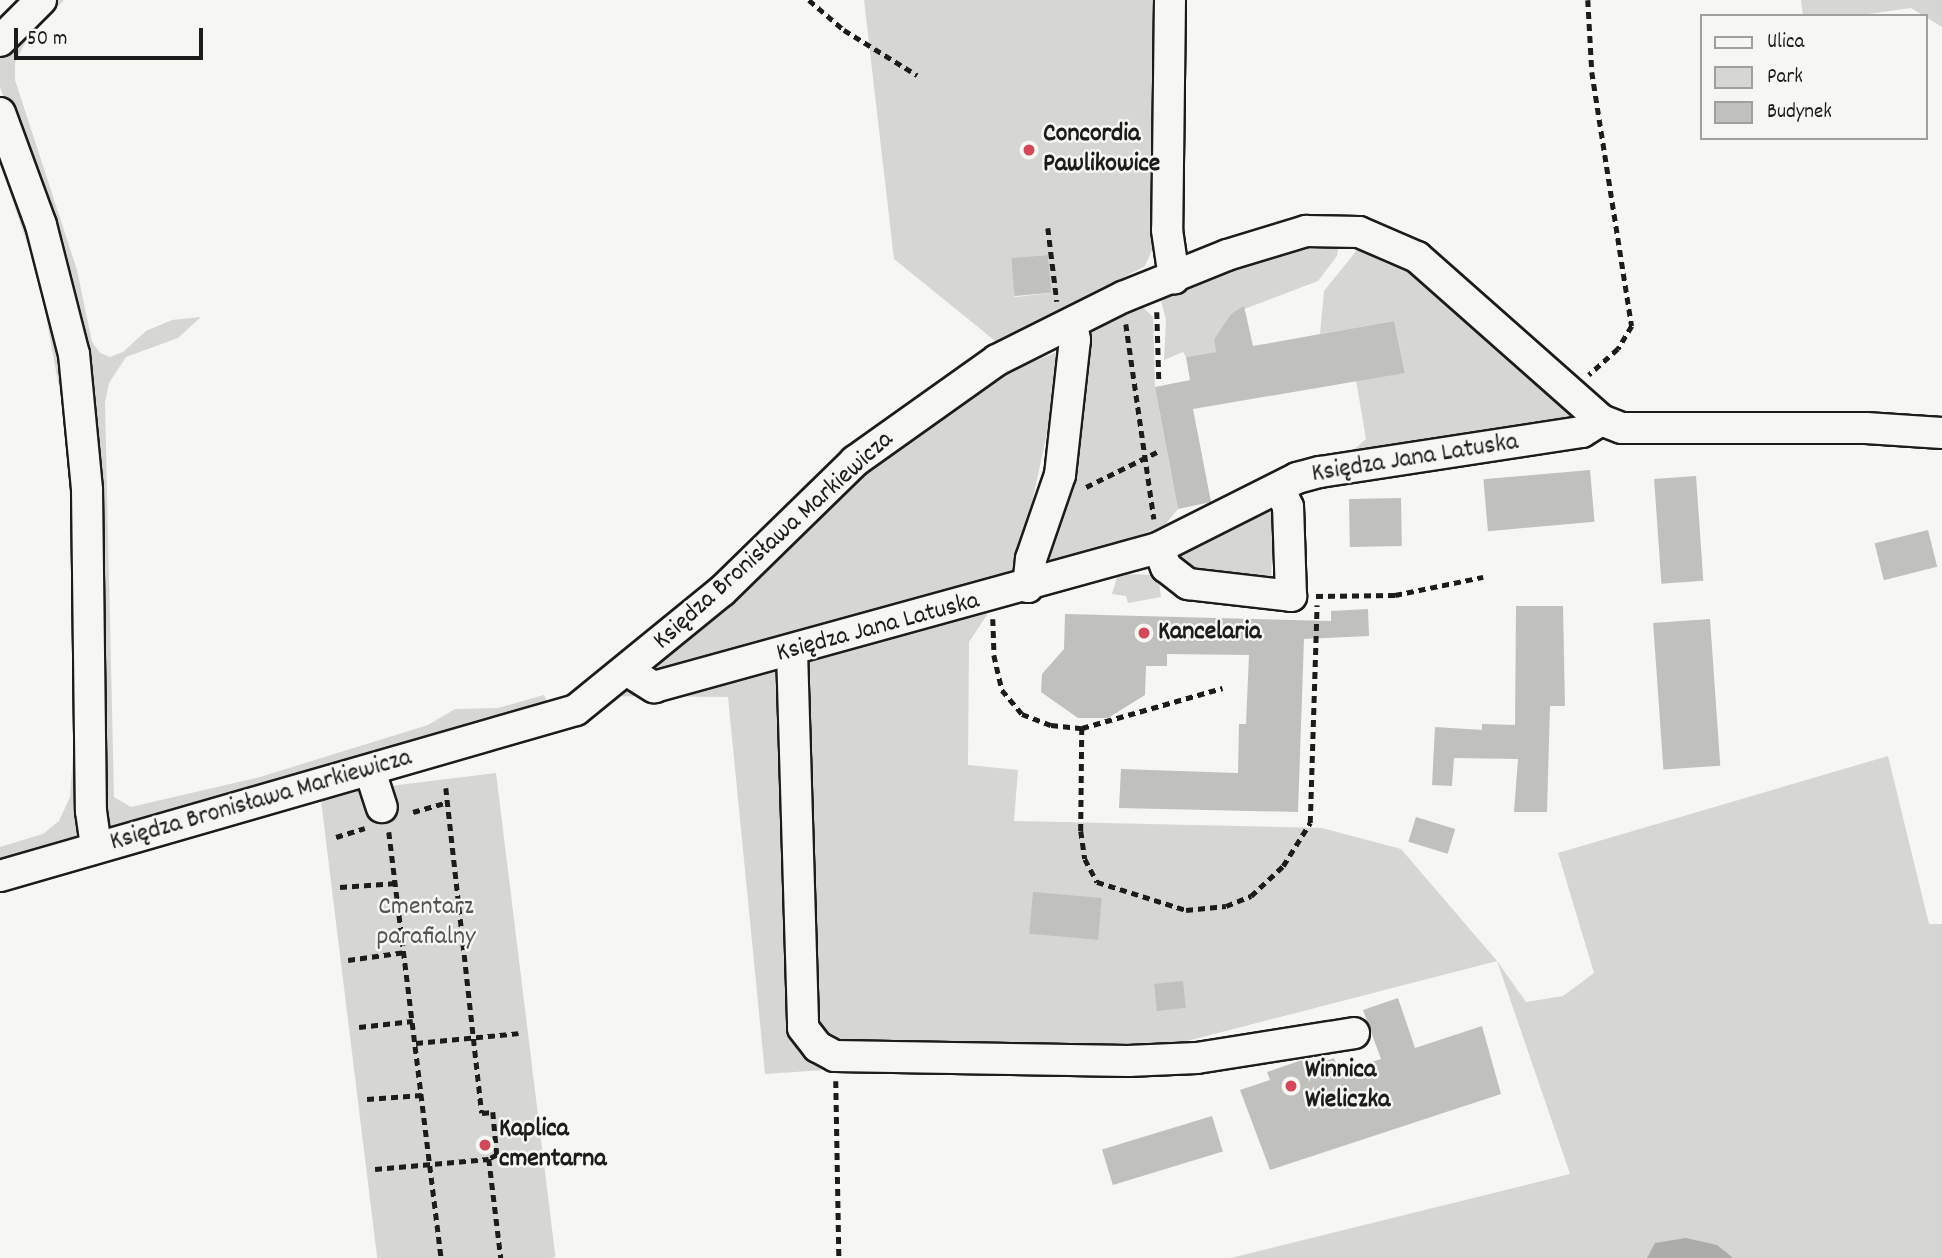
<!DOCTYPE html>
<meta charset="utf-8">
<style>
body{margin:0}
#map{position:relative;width:1942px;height:1258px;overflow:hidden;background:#f6f6f2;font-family:Dekko,sans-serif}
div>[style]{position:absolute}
.green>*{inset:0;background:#d6d6d2;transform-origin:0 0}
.water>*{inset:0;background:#acaca9}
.building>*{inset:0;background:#c0c0bd;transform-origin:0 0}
.path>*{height:4.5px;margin-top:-2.25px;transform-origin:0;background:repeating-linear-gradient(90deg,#1c1c1c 0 7px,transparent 0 12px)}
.roads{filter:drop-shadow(2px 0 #1c1c1c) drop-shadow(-2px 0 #1c1c1c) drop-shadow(0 2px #1c1c1c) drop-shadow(0 -2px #1c1c1c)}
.minor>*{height:30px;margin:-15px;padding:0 15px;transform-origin:15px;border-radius:15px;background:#f6f6f2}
.dots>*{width:19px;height:19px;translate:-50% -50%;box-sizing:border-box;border:4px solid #f6f6f2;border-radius:50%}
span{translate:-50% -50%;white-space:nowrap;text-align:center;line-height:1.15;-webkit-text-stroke:5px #f6f6f2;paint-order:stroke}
.poi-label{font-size:26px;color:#1c1c1c;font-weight:700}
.left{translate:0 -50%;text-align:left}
.street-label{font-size:26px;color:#1c1c1c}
.park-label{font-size:26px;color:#545453}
.legend{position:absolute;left:1700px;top:14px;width:228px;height:126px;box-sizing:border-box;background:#f6f6f2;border:2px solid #9f9f9c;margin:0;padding:9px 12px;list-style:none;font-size:21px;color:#1c1c1c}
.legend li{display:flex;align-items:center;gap:14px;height:35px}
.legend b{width:35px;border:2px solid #9f9f9c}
.scale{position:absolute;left:14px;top:28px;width:189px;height:32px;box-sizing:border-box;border:4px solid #1c1c1c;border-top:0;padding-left:9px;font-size:21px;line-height:24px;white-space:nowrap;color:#1c1c1c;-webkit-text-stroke:5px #f6f6f2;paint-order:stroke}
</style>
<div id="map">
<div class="green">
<i style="clip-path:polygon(54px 0,64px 0,29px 35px,15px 63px,15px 80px,77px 270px,92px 342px,100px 353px,110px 357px,123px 352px,146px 331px,172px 320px,201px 317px,178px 338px,126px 357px,109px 383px,105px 403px,114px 797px,131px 807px,260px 777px,428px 725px,455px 709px,498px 708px,544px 695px,550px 708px,118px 835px,105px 827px,95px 501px,20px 145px,0 87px,0 54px)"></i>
<i style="clip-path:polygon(evenodd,864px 0,1153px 0,1156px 241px,1145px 266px,999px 344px,894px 259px,864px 0,1048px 255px,1051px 293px,1015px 297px,1011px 259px,1048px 255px)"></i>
<i style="clip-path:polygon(1801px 0,1942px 0,1942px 27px,1911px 8px,1854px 16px,1803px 16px)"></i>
<i style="clip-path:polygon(0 132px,54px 307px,78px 491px,82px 845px,0 869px,0 847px,43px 834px,59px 821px,70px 797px,75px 727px,71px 514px,64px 414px,39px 279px,0 163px)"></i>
<i style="clip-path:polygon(1321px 238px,1339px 241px,1337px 256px,1318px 281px,1231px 314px,1214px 339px,1216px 352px,1186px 357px,1183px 352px,1164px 360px,1166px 320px,1160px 297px,1240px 260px)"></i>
<i style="clip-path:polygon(1361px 245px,1425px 276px,1570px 406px,1570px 422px,1350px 453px,1366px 439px,1356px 380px,1405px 372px,1394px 321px,1320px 334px,1324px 291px)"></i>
<i style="clip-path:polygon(1140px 304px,1153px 317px,1155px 387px,1178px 509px,1164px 526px,1056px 567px,1046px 565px,1040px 548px,1081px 332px)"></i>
<i style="clip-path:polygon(1065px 349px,1018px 568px,969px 642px,968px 765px,1018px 770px,1014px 821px,1322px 828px,1401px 849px,1497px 961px,1526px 1002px,1563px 996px,1594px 973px,1558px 853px,1888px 756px,1929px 924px,1942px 924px,1942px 1258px,1231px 1258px,1570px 1174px,1497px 961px,1164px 1047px,765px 1074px,728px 697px,587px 696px,869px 463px,977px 384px)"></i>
<i style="clip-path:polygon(1268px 508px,1273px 516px,1271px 588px,1193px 572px,1179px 559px,1183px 551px)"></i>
<i style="clip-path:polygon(1118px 574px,1158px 575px,1161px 597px,1128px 603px,1126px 596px,1112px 594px)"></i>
<i style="left:496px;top:773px;width:488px;height:177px;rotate:83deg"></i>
</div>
<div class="water">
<i style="clip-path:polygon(1686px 1238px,1717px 1245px,1733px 1258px,1647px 1258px,1655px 1243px)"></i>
</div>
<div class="building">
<i style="left:1048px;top:255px;width:38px;height:37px;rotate:85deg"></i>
<i style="clip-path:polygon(1244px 306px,1253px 346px,1394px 321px,1405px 373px,1193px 409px,1211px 502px,1178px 509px,1155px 387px,1190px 380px,1186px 357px,1216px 352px,1214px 339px,1231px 314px)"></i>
<i style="left:1590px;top:470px;width:52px;height:107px;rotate:85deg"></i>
<i style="left:1696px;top:476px;width:105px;height:42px;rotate:86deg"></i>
<i style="left:1401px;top:498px;width:48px;height:52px;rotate:89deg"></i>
<i style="left:1928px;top:530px;width:38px;height:55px;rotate:76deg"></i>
<i style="clip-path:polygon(1516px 606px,1563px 606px,1565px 706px,1550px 706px,1547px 812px,1514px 812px,1518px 759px,1454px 758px,1452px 786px,1432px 785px,1435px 727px,1482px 730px,1482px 724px,1515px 725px)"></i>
<i style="clip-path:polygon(1368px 609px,1369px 636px,1304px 639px,1298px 812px,1119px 808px,1121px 769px,1238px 773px,1239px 724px,1246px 724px,1249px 655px,1167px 654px,1167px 666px,1146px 666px,1145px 695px,1108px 718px,1078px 718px,1041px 692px,1042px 674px,1064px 649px,1065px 614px,1331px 621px,1331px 611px)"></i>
<i style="left:1710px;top:619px;width:147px;height:57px;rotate:86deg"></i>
<i style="left:1416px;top:817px;width:41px;height:26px;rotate:17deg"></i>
<i style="left:1033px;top:892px;width:69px;height:42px;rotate:5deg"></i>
<i style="left:1183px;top:981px;width:27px;height:29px;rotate:84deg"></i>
<i style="clip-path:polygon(1398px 998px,1415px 1048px,1482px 1026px,1501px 1094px,1270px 1170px,1240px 1090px,1270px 1080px,1267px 1072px,1302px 1060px,1305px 1068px,1334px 1058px,1339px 1072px,1381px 1059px,1363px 1010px)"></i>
<i style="left:1212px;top:1116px;width:37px;height:115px;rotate:73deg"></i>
</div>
<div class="path">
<i style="left:809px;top:0;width:46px;rotate:40.6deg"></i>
<i style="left:844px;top:30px;width:86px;rotate:31.7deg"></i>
<i style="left:1588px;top:0;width:72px;rotate:86.8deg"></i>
<i style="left:1592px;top:72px;width:257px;rotate:81.1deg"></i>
<i style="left:1632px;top:326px;width:27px;rotate:121deg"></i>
<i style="left:1618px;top:349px;width:39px;rotate:138deg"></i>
<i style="left:1048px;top:228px;width:74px;rotate:83deg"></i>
<i style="left:1157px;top:312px;width:68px;rotate:88.3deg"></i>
<i style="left:1126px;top:324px;width:197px;rotate:81.8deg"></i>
<i style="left:1086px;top:487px;width:79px;rotate:-26.2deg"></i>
<i style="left:1316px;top:596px;width:79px;rotate:-0.7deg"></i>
<i style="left:1395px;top:595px;width:90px;rotate:-11.6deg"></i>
<i style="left:993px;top:619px;width:36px;rotate:88deg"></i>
<i style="left:994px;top:655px;width:36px;rotate:77deg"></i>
<i style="left:1002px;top:690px;width:31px;rotate:50deg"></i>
<i style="left:1022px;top:714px;width:31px;rotate:21deg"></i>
<i style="left:1051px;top:725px;width:31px;rotate:6deg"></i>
<i style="left:1082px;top:728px;width:146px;rotate:-15.9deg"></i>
<i style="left:1082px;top:728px;width:103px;rotate:90.6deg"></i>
<i style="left:1081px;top:831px;width:28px;rotate:82deg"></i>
<i style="left:1085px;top:859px;width:26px;rotate:62deg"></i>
<i style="left:1097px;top:882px;width:93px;rotate:17.5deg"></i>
<i style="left:1186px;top:910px;width:40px;rotate:-5.7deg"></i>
<i style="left:1226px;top:906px;width:27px;rotate:-22deg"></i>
<i style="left:1251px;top:896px;width:44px;rotate:-43.2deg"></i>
<i style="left:1283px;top:866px;width:51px;rotate:-57.9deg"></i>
<i style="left:1310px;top:823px;width:218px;rotate:-88.2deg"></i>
<i style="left:446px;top:788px;width:327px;rotate:83.7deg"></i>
<i style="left:482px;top:1113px;width:11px;rotate:-5deg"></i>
<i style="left:493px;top:1112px;width:43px;rotate:84.7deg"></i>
<i style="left:497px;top:1155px;width:9px;rotate:153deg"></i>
<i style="left:489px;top:1159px;width:100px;rotate:83.1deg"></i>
<i style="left:413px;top:812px;width:36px;rotate:-16deg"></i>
<i style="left:389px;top:832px;width:429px;rotate:83deg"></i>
<i style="left:336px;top:837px;width:30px;rotate:-17deg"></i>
<i style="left:340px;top:887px;width:57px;rotate:-4deg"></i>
<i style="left:348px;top:960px;width:58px;rotate:-8deg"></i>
<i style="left:359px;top:1027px;width:54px;rotate:-6.3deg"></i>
<i style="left:416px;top:1043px;width:103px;rotate:-5.5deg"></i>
<i style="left:836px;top:1081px;width:177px;rotate:89deg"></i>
<i style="left:367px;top:1099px;width:55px;rotate:-4.2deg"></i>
<i style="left:375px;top:1169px;width:114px;rotate:-5deg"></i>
</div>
<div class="roads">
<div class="minor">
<i style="left:1170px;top:0;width:230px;rotate:90.7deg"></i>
<i style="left:1167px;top:230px;width:49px;rotate:81.7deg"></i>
<i style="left:0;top:41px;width:58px;rotate:-45deg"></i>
<i style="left:0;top:113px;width:119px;rotate:69.9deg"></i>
<i style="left:41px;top:225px;width:133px;rotate:75.7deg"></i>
<i style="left:74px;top:354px;width:137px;rotate:84.5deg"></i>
<i style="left:87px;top:490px;width:321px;rotate:89.3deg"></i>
<i style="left:91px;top:811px;width:36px;rotate:82deg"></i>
<i style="left:1158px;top:548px;width:21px;rotate:67deg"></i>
<i style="left:1166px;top:567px;width:28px;rotate:38deg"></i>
<i style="left:1188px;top:584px;width:104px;rotate:6.6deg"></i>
<i style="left:1291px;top:596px;width:89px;rotate:-91.9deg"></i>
<i style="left:1288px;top:507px;width:20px;rotate:-114deg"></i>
<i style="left:1028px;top:587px;width:28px;rotate:-84deg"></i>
<i style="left:1031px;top:559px;width:89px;rotate:-71deg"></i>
<i style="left:1060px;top:475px;width:136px;rotate:-83.7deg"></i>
<i style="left:1075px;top:340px;width:17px;rotate:-100deg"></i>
<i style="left:792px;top:651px;width:377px;rotate:88.3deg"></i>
<i style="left:803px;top:1028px;width:24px;rotate:52deg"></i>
<i style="left:818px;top:1047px;width:19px;rotate:28deg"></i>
<i style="left:835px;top:1056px;width:293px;rotate:1deg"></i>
<i style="left:1128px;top:1061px;width:69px;rotate:-2.5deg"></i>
<i style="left:1197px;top:1058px;width:159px;rotate:-9deg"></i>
<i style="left:628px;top:671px;width:31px;rotate:32deg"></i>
<i style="left:654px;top:687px;width:523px;rotate:-15.42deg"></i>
<i style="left:1158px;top:548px;width:156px;rotate:-26.7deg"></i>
<i style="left:1297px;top:478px;width:24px;rotate:-15deg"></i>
<i style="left:1320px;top:472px;width:265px;rotate:-8.7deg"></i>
<i style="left:1582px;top:432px;width:22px;rotate:-32deg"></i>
<i style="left:370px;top:771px;width:38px;rotate:72deg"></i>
<i style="left:0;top:876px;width:599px;rotate:-16.08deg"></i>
<i style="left:576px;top:710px;width:188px;rotate:-39.2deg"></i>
<i style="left:722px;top:591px;width:186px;rotate:-44.3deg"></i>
<i style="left:855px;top:461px;width:174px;rotate:-35.4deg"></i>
<i style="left:997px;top:360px;width:141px;rotate:-26.6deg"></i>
<i style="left:1123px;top:297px;width:112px;rotate:-22deg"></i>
<i style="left:1227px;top:255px;width:83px;rotate:-16.9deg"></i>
<i style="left:1306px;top:231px;width:53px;rotate:1.1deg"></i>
<i style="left:1359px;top:232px;width:63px;rotate:23.3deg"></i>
<i style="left:1417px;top:257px;width:246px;rotate:41.5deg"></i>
<i style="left:1601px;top:420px;width:22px;rotate:21deg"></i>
<i style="left:1622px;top:428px;width:244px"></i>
<i style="left:1866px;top:428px;width:76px;rotate:3.8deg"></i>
</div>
</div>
<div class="dots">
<i style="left:1029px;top:150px;background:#d1495b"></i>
<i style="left:1144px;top:633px;background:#d1495b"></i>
<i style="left:1291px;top:1086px;background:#d1495b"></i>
<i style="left:485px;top:1145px;background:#d1495b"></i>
</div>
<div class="poi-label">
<span class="left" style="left:1043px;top:150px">Concordia<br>Pawlikowice</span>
<span class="left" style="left:1158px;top:633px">Kancelaria</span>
<span class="left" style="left:1305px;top:1086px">Winnica<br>Wieliczka</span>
<span class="left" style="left:499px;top:1145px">Kaplica<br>cmentarna</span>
</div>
<div class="street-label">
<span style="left:1415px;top:459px;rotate:-9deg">Księdza Jana Latuska</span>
<span style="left:774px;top:541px;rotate:-42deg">Księdza Bronisława Markiewicza</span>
<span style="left:878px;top:628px;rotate:-15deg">Księdza Jana Latuska</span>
<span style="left:261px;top:801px;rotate:-16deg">Księdza Bronisława Markiewicza</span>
</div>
<div class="park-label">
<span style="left:426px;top:923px">Cmentarz<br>parafialny</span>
</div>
<ul class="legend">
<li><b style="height:9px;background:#f6f6f2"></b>Ulica</li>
<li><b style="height:19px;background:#d6d6d2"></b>Park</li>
<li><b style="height:19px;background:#c0c0bd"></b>Budynek</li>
</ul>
<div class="scale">50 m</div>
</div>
